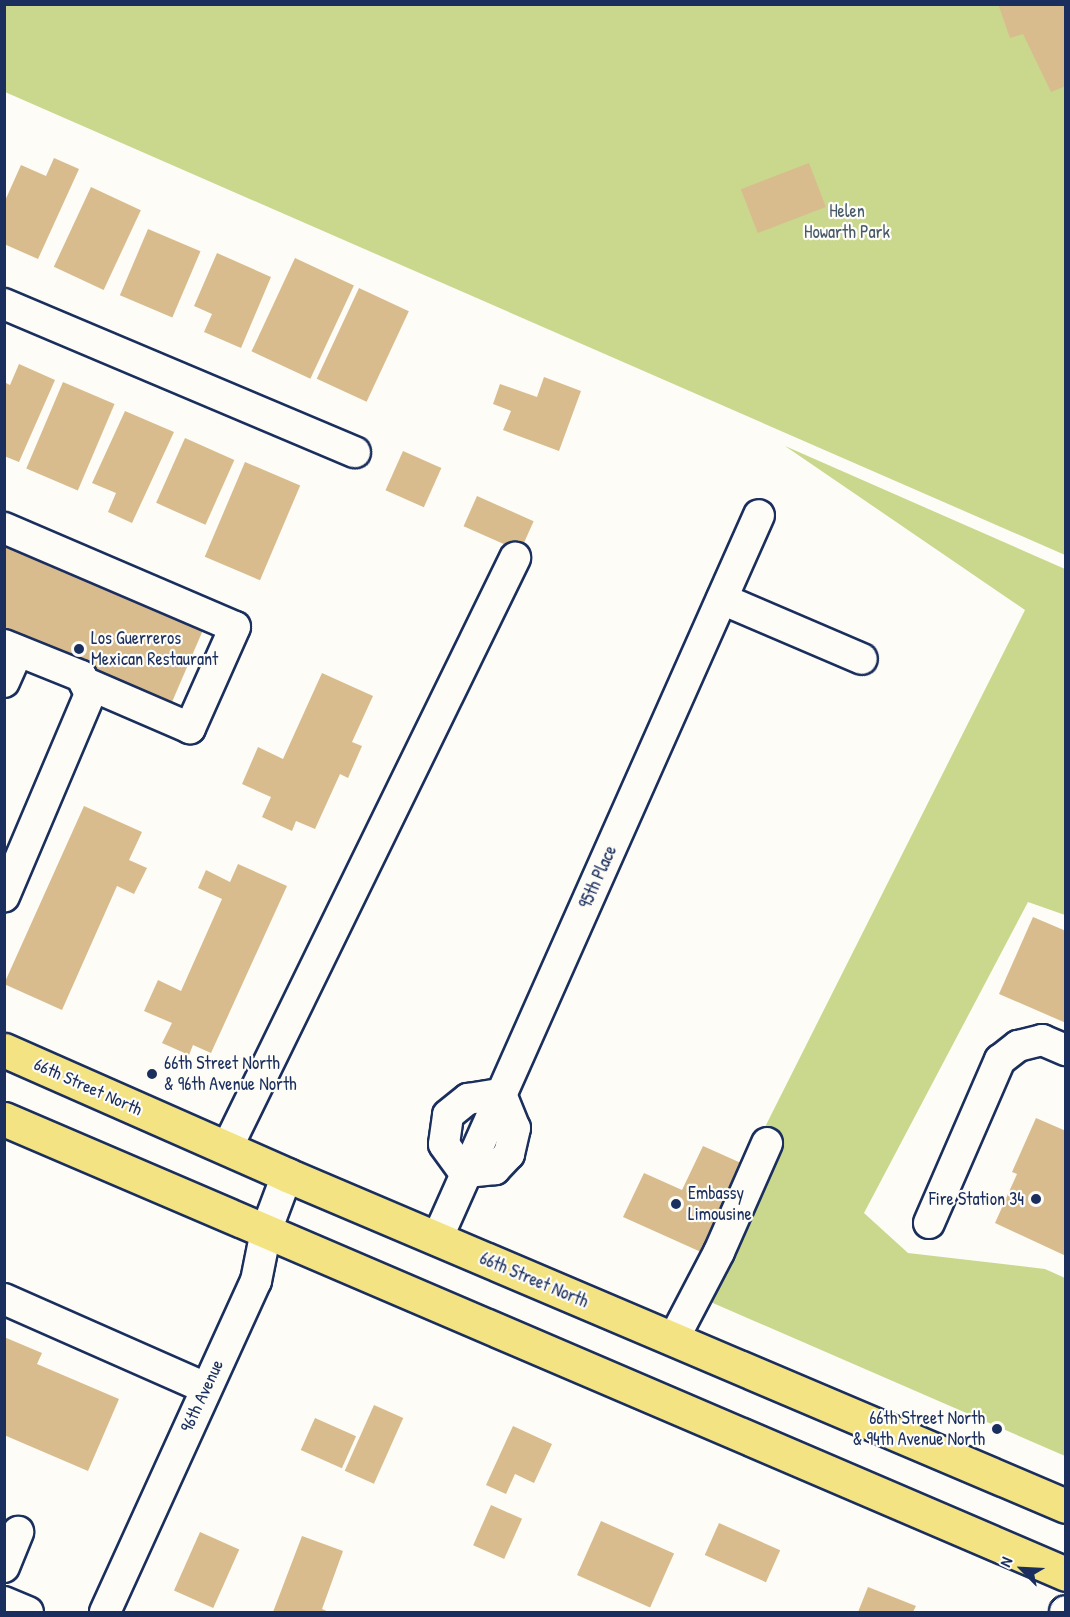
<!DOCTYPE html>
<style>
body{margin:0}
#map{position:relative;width:1070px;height:1617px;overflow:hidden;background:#fdfcf7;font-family:"Patrick Hand",sans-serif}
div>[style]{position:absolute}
.green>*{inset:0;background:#c9d88c}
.building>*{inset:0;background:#d9bc8d;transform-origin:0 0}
.roads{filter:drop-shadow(2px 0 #1b2f5e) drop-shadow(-2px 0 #1b2f5e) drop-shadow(0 2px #1b2f5e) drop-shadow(0 -2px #1b2f5e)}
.minor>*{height:30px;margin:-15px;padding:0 15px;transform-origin:15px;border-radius:15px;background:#fdfcf7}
.major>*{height:33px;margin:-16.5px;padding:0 16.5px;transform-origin:16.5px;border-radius:16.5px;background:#f4e382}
.dots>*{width:16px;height:16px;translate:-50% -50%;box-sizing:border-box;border:3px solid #fdfcf7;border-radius:50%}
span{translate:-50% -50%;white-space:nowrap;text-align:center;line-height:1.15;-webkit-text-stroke:4.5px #fdfcf7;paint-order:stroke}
.park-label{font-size:18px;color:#46596a}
.poi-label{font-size:18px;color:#1b2f5e}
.left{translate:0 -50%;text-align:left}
.right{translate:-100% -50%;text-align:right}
.street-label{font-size:18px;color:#1b2f5e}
.frame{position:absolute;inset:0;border:6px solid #1b2f5e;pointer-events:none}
.north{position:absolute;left:992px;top:1539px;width:60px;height:60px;-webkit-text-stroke:4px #fdfcf7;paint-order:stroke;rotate:294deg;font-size:16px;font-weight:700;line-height:24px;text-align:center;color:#1b2f5e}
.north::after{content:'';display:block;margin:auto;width:21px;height:27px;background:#1b2f5e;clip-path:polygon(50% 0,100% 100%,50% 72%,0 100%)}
</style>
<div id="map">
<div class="green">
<i style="clip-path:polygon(5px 5px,1065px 5px,1065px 555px,5px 92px)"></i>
<i style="clip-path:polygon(785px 446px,1065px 569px,1065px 915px,1028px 902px,864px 1213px,908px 1253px,1045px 1269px,1065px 1278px,1065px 1456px,683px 1290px,1025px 610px)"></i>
</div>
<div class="building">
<i style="clip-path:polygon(998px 4px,1066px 4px,1066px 86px,1051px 92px,1023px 34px,1010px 38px)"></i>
<i style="clip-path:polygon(54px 158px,79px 169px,38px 259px,4px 244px,4px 203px,21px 165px,46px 176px)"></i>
<i style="left:809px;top:163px;width:47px;height:73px;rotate:69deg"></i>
<i style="left:91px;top:187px;width:55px;height:88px;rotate:25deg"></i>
<i style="left:148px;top:229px;width:57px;height:72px;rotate:23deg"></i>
<i style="clip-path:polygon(217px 253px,271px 277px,241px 348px,204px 332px,212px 314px,194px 306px)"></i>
<i style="left:295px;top:258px;width:65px;height:103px;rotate:25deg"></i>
<i style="left:359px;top:288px;width:55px;height:100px;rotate:25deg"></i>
<i style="clip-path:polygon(19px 364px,55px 380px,19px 462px,4px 456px,4px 382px,10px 385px)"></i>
<i style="clip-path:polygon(544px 377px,581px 391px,559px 451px,503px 430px,511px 411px,493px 404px,500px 384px,537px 397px)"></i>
<i style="left:63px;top:382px;width:56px;height:94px;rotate:23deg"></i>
<i style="clip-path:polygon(125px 411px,174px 432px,132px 523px,108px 512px,116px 493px,92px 483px)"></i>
<i style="left:185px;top:438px;width:54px;height:71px;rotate:24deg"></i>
<i style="left:403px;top:451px;width:42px;height:43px;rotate:24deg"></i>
<i style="left:245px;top:462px;width:60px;height:103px;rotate:23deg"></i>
<i style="left:477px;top:496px;width:62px;height:33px;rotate:24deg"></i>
<i style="clip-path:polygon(4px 545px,203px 630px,172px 702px,4px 631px)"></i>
<i style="clip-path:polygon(322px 673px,373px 696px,352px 742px,362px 746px,348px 778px,340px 774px,315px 829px,296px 821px,292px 831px,262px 817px,271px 797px,242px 784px,258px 747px,283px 759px)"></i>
<i style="clip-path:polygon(84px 806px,142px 832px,129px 860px,147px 868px,134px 894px,117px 886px,62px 1010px,4px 984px)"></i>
<i style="clip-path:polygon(238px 864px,287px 886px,211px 1053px,193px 1045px,189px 1055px,162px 1043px,172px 1023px,144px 1011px,158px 980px,181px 991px,222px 899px,198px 888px,206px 870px,230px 882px)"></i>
<i style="clip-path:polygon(1033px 917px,1066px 931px,1066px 1023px,999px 994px)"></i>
<i style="clip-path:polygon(1036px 1118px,1066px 1131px,1066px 1256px,995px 1223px,1017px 1174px,1012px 1172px)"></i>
<i style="clip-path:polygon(703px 1146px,741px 1163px,701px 1252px,623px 1217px,644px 1173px,682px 1190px)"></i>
<i style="clip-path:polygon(4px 1337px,42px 1353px,37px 1364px,119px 1399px,88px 1471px,4px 1435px)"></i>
<i style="left:374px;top:1405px;width:32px;height:72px;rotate:24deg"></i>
<i style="left:315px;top:1418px;width:45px;height:35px;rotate:24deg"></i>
<i style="clip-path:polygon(513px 1426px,552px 1444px,534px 1483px,515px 1474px,506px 1494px,486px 1485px)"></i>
<i style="left:491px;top:1505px;width:34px;height:44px;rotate:24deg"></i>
<i style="left:601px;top:1521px;width:80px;height:59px;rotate:24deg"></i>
<i style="left:719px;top:1523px;width:67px;height:35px;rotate:24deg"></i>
<i style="left:200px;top:1532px;width:43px;height:64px;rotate:24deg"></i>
<i style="clip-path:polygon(302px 1536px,343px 1551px,322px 1609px,329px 1612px,273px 1612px)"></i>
<i style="clip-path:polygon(868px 1587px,916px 1606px,913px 1612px,858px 1612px)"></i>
</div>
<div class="roads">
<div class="minor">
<i style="left:4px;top:304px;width:381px;rotate:22.9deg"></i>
<i style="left:4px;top:528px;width:251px;rotate:23.2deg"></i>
<i style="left:235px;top:627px;width:111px;rotate:114deg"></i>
<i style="left:190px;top:728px;width:111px;rotate:-156.7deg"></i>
<i style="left:722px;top:599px;width:152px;rotate:23.2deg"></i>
<i style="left:4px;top:645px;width:83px;rotate:21.9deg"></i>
<i style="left:81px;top:676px;width:20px;rotate:63deg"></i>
<i style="left:90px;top:694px;width:220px;rotate:113deg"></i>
<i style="left:4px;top:682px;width:34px;rotate:-66deg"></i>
<i style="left:501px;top:1094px;width:37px;rotate:68deg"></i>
<i style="left:515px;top:1128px;width:27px;rotate:103deg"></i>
<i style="left:509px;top:1154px;width:21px;rotate:133deg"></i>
<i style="left:495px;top:1169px;width:31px;rotate:174deg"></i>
<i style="left:464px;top:1172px;width:34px;rotate:-126deg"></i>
<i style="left:444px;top:1144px;width:29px;rotate:-82deg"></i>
<i style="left:448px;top:1115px;width:26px;rotate:-39deg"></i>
<i style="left:468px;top:1099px;width:33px;rotate:-9deg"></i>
<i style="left:227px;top:1148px;width:657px;rotate:-63.98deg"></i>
<i style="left:929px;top:1223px;width:178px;rotate:-66.5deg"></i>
<i style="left:1000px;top:1060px;width:23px;rotate:-38deg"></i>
<i style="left:1018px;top:1046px;width:25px;rotate:-14deg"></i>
<i style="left:1042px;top:1040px;width:26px;rotate:23deg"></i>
<i style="left:437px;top:1239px;width:792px;rotate:-66.02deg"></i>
<i style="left:4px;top:1299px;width:221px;rotate:23.8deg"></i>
<i style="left:673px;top:1340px;width:99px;rotate:-62.4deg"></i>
<i style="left:719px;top:1252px;width:119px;rotate:-66.2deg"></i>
<i style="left:4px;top:1567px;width:38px;rotate:-68deg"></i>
<i style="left:4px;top:1602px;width:26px;rotate:23deg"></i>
<i style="left:105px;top:1612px;width:364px;rotate:-65.5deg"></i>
<i style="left:256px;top:1281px;width:51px;rotate:-78.7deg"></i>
<i style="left:266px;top:1231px;width:60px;rotate:-69.4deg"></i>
<i style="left:1065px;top:1612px;width:1px;rotate:-45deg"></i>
</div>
<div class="major">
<i style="left:4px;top:1050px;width:309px;rotate:23.8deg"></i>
<i style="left:287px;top:1175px;width:846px;rotate:23.02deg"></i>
<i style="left:4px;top:1119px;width:1155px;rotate:23.19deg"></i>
</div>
</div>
<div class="dots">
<i style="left:79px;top:649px;background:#1b2f5e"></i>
<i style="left:152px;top:1074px;background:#1b2f5e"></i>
<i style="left:1036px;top:1199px;background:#1b2f5e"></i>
<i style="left:676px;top:1204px;background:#1b2f5e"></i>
<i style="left:997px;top:1429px;background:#1b2f5e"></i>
</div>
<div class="park-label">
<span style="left:847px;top:222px">Helen<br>Howarth Park</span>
</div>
<div class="poi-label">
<span class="left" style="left:91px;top:649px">Los Guerreros<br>Mexican Restaurant</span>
<span class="left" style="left:164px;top:1074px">66th Street North<br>&amp; 96th Avenue North</span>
<span class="left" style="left:688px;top:1204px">Embassy<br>Limousine</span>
<span class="right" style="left:1024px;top:1199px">Fire Station 34</span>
<span class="right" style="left:985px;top:1429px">66th Street North<br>&amp; 94th Avenue North</span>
</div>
<div class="street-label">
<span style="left:598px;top:877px;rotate:-66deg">95th Place</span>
<span style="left:88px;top:1087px;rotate:24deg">66th Street North</span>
<span style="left:534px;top:1280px;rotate:23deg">66th Street North</span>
<span style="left:202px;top:1396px;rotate:-65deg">96th Avenue</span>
</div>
<div class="frame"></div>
<div class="north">N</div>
</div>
